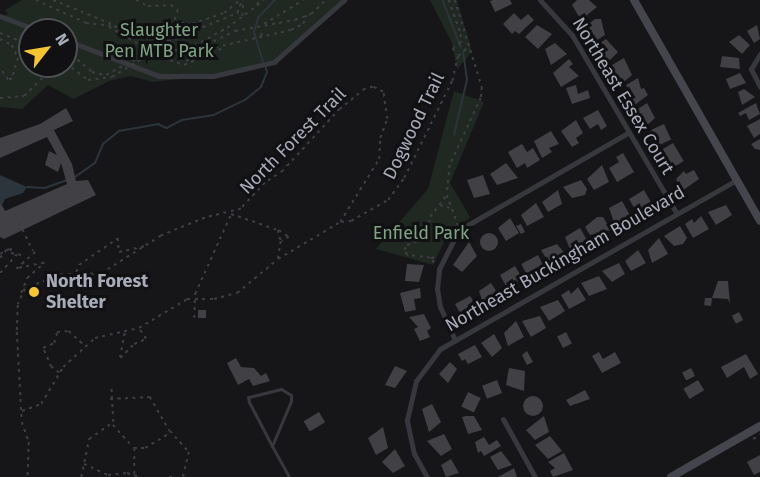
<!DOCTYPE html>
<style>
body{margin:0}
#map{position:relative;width:760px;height:477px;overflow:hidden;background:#161618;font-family:"Fira Sans",sans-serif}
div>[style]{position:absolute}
.green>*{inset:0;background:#202822}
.water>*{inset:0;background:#2c343c}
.stream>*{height:1.5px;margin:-0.75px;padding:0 0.75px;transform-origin:0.75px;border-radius:0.75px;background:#2c343c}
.building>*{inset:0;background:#404045;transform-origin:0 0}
.round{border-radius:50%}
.path>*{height:1.5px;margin-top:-0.75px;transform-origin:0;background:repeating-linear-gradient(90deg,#3d3e44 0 3px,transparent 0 7.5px)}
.lane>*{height:3px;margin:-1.5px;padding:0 1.5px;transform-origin:1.5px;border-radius:1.5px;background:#37383d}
.street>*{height:5px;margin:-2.5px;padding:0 2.5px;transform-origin:2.5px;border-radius:2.5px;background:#37383d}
.secondary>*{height:8px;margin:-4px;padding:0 4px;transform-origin:4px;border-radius:4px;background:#45464d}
.path-bridge>*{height:1.5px;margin-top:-0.75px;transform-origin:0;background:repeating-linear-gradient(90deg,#3d3e44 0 3px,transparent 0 7.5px)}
.dots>*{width:16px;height:16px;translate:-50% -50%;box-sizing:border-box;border:3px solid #111113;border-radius:50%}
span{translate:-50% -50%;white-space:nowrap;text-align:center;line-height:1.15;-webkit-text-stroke:6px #111113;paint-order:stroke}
.park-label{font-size:18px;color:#7fa484}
.street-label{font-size:18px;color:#a8abb8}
.poi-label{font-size:18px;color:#a8abb8;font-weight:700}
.left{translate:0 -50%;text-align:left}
.north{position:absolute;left:18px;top:18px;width:60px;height:60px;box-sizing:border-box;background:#111113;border:2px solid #4d4f55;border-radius:50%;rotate:59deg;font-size:16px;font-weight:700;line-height:24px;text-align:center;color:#a8abb8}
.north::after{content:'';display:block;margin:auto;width:21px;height:27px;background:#f5c531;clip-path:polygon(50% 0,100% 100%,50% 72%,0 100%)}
</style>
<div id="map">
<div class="green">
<i style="clip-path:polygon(evenodd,22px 0,345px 0,280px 58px,246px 72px,153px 82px,131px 76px,109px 81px,74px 99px,48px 85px,22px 109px,0 107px,0 18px,8px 14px,5px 10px,22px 0,30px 30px,66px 30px,66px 66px,30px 66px,30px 30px)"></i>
<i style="clip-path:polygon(430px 0,457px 0,472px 52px,457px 69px,452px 43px)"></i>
<i style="clip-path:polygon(454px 91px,484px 102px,450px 183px,470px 217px,445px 240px,433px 265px,376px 249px,428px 189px)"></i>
</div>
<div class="water">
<i style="clip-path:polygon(0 175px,27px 187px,23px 193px,5px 199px,2px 205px,5px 211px,0 213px)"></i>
</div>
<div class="stream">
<i style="left:443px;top:0;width:50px;rotate:69deg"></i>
<i style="left:263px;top:62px;width:31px;rotate:-107deg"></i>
<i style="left:254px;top:32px;width:15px;rotate:-74deg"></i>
<i style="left:258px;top:18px;width:25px;rotate:-47deg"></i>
<i style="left:454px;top:135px;width:57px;rotate:-76.7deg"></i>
<i style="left:467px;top:80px;width:27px;rotate:-98deg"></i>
<i style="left:75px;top:177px;width:24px;rotate:-35deg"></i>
<i style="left:95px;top:163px;width:21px;rotate:-67deg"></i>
<i style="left:103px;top:144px;width:21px;rotate:-39deg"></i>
<i style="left:119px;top:131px;width:40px;rotate:-10deg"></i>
<i style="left:158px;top:124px;width:10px;rotate:24deg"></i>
<i style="left:167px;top:128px;width:17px;rotate:-28deg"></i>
<i style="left:182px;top:120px;width:32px;rotate:-9deg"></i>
<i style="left:214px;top:115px;width:34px;rotate:-26deg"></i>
<i style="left:245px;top:100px;width:21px;rotate:-39deg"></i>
<i style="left:261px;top:87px;width:16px;rotate:-68deg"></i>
<i style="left:267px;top:72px;width:6px;rotate:-108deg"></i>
<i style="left:27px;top:187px;width:18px;rotate:3deg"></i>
<i style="left:45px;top:188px;width:23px;rotate:-20deg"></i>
</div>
<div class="building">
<i style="clip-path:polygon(493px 0,510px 0,512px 4px,495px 12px,490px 1px)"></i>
<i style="clip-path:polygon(577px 0,589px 0,597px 7px,581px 20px,572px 5px)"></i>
<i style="clip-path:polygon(514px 13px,521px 20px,528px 14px,534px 20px,519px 34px,515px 31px,512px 34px,503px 24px)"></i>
<i style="clip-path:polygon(595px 19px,601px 19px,605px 35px,594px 42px,583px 28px)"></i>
<i style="clip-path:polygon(537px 25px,552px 34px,538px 49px,525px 37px)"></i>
<i style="clip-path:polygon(757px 25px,760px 39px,754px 43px,747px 31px)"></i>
<i style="clip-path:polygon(739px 35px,750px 45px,742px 54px,729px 42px)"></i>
<i style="clip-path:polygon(606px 39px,618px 52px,608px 62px,597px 45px)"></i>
<i style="clip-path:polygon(555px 43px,567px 54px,551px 65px,545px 49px)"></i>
<i style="clip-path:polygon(722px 56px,739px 58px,740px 69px,720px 67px)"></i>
<i style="clip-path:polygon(624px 58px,632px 75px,620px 85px,612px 65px)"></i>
<i style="clip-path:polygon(569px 59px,573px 64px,569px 67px,579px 76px,561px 87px,553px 73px)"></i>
<i style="clip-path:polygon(740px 73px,746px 83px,730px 89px,726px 79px)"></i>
<i style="clip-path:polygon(638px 78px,641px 89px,644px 88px,648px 95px,632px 107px,627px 99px,632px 96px,626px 85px)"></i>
<i style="clip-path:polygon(576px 85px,578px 94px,588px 90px,590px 98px,572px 104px,566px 88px)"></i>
<i style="clip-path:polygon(744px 89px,755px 97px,742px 105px,738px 92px)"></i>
<i style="clip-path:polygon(647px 103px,655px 118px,644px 128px,636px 110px)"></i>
<i style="clip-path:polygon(756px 103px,760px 114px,749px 120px,746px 113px,740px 116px,738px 113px)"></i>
<i style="clip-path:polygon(66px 108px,73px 121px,54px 130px,72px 164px,76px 181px,88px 180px,96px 195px,4px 239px,0 237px,0 203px,5px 211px,67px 184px,61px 163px,58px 172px,45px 165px,49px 151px,57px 155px,47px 137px,0 158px,0 138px,40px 124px)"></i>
<i style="clip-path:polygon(598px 110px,607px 126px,601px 130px,598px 124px,590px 129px,583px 118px)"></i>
<i style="clip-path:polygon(760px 119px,760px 134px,754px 138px,747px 126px)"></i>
<i style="clip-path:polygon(576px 120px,583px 133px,576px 138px,579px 143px,572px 147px,561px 131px)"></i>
<i style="left:664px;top:124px;width:17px;height:18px;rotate:65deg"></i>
<i style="clip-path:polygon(551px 131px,559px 144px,549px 148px,552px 152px,542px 158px,534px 141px)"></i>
<i style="clip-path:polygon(760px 139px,760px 150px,755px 149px,751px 144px)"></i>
<i style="left:673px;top:143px;width:21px;height:17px;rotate:59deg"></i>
<i style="clip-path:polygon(522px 144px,527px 152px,533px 148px,540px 160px,527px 168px,525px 163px,517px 168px,508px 152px)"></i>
<i style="clip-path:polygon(623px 153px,634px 172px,617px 182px,609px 168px,619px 162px,616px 157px)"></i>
<i style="clip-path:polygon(506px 163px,518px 178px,497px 185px,490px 174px)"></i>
<i style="clip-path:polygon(602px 165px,609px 182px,594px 190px,587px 179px)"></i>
<i style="clip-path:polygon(694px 170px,699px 179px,682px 191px,676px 179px,684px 171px,686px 174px)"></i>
<i style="clip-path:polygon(483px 175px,490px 194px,474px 198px,467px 180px)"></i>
<i style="clip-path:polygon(581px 180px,587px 189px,585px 195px,572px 198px,563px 187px)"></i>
<i style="clip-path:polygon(558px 190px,562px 204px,548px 212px,542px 202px)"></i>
<i style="clip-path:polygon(644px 190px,653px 206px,636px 211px,629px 199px)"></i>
<i style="clip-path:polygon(622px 201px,631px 217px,616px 228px,609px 208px)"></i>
<i style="clip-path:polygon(536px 203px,544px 217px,527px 226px,521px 215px)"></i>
<i style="clip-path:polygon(726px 205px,732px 215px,716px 225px,708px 212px)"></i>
<i style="clip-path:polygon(701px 216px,709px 229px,693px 238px,685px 224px,692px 219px,694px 223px)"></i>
<i style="clip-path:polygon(597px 217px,603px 217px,611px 230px,590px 235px,585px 227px)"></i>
<i style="clip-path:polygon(510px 218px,519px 233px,506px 241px,498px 228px)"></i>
<i style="clip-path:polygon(521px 224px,525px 232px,521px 234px,516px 226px)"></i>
<i style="clip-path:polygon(680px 226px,687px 238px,683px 244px,674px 246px,664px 236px)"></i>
<i style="clip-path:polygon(580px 228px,587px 240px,572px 254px,565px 237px)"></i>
<i style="left:421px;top:229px;width:6px;height:8px;rotate:31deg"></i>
<i class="round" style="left:480px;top:233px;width:18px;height:18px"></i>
<i style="clip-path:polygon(659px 238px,668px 254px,652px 263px,648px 250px)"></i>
<i style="clip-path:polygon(469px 242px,477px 256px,462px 272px,453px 265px)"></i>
<i style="clip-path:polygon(557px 244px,567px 256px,549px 263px,541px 250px)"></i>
<i style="clip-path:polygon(638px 250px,646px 263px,631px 271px,625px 261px)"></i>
<i style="left:538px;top:255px;width:15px;height:19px;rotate:62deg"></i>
<i style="clip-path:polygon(619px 263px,625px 274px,612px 282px,602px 271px)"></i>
<i style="clip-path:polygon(407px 264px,424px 265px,419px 282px,405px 281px)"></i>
<i style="clip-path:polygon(515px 266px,524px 281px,510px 283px,513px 288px,508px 290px,500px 275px)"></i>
<i style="clip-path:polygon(599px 276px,607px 289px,589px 296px,581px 283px)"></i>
<i style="clip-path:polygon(718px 281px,728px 281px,730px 304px,728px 299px,712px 298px)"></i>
<i style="clip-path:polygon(491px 283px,498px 294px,483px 303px,479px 291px)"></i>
<i style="clip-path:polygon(578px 287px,586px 300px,569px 309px,561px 295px,569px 290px,571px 294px)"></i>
<i style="clip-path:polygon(420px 288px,421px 298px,414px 299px,416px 310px,405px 312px,400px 293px)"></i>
<i style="clip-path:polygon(470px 296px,478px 307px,461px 315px,455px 304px)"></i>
<i style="clip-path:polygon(705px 298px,712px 298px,711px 306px,704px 305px)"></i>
<i style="clip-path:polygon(558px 300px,565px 311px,549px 321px,540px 307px)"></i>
<i style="left:198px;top:310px;width:8px;height:8px"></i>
<i style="left:739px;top:312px;width:9px;height:8px;rotate:63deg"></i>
<i style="clip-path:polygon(424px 314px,431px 328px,427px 331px,430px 337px,420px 341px,414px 329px,418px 327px,409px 317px)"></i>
<i style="clip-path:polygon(540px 316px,546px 328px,531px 337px,522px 321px)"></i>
<i style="clip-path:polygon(516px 321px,524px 337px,508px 346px,504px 333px)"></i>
<i style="left:566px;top:332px;width:13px;height:10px;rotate:63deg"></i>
<i style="clip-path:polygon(494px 334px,502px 348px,492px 357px,481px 343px)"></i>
<i style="clip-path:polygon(475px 345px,482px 357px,468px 364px,465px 359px,462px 361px,458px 354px)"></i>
<i style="clip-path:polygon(527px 351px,533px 362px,527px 365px,522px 355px)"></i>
<i style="clip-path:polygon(599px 352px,603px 359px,615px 352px,621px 363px,602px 373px,592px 356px)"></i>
<i style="clip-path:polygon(746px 354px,758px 374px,750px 379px,744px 367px,727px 378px,721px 367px)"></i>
<i style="clip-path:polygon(236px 358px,241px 367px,254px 368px,261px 376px,266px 373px,270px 381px,253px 386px,249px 379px,238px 385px,227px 363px)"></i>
<i style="clip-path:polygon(450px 362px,457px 369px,448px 383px,439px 374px)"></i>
<i style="clip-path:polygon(395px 366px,407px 371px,395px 388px,385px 385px)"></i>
<i style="clip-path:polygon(509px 368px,525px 371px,524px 391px,506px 385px)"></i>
<i style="left:691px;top:368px;width:9px;height:10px;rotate:63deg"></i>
<i style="left:497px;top:380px;width:14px;height:16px;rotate:69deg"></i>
<i style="left:698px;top:380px;width:12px;height:17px;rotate:59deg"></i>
<i style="clip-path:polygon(585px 390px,590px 399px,570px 406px,566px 400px)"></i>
<i style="left:468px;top:392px;width:14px;height:16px;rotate:25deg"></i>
<i class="round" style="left:523px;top:396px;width:20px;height:20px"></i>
<i style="clip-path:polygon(432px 404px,441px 422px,429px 432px,422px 409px)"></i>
<i style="left:319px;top:412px;width:12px;height:18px;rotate:59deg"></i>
<i style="clip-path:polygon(466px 416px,474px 416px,482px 430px,468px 434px,462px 417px)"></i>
<i style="clip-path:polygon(544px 416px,549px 432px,535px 440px,526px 430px)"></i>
<i style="clip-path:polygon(383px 427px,388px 448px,376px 455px,368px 438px)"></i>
<i style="clip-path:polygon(444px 434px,452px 449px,441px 456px,427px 441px)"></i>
<i style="clip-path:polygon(550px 436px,562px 451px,548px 459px,535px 445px)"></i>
<i style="clip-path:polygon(484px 437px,489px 445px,497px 440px,501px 446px,484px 456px,481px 451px,478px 453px,475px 442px)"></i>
<i style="clip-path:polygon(395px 449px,405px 466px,393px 473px,382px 462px)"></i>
<i style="clip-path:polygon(501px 451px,512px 465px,498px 470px,490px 457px)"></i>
<i style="clip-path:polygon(564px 453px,573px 470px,553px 477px,550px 471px,555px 468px,548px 462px)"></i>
<i style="clip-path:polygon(760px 455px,760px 472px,754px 475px,747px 462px)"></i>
<i style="clip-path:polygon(451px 459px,459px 473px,446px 477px,441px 465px)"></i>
<i style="clip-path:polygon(514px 468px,517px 477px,498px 477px)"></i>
</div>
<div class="path">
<i style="left:36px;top:0;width:55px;rotate:24.7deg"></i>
<i style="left:86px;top:23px;width:28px;rotate:6deg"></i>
<i style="left:114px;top:26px;width:25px;rotate:23deg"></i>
<i style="left:137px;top:36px;width:33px;rotate:9deg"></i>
<i style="left:53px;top:0;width:64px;rotate:22.1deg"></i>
<i style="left:136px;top:0;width:13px;rotate:27deg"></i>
<i style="left:148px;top:6px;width:23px;rotate:-2deg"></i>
<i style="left:171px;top:5px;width:9px;rotate:36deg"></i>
<i style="left:178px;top:10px;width:13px;rotate:108deg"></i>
<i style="left:174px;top:22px;width:18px;rotate:6deg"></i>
<i style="left:192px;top:24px;width:34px;rotate:-19deg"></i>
<i style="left:224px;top:13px;width:21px;rotate:-39deg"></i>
<i style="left:449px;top:0;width:36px;rotate:71deg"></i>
<i style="left:461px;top:34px;width:9px;rotate:90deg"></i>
<i style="left:461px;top:43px;width:9px;rotate:148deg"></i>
<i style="left:453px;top:48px;width:8px;rotate:60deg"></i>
<i style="left:455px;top:0;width:91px;rotate:72.8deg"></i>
<i style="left:482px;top:87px;width:11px;rotate:95deg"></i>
<i style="left:481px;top:98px;width:74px;rotate:114.8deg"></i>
<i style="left:450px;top:165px;width:30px;rotate:96deg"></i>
<i style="left:447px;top:195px;width:32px;rotate:70deg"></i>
<i style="left:257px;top:5px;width:5px;rotate:-68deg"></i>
<i style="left:242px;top:16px;width:15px;rotate:-86deg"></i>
<i style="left:295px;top:20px;width:17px;rotate:-21deg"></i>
<i style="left:311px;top:14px;width:21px;rotate:-43deg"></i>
<i style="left:264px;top:24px;width:46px;rotate:-31.6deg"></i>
<i style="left:109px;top:27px;width:62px;rotate:29.9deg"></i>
<i style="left:163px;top:58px;width:22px;rotate:18deg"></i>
<i style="left:184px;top:65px;width:45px;rotate:-23.7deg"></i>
<i style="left:0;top:33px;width:32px;rotate:22deg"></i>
<i style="left:261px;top:36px;width:8px;rotate:-83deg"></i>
<i style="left:0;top:39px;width:13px;rotate:27deg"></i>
<i style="left:12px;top:45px;width:14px;rotate:65deg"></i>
<i style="left:18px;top:58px;width:22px;rotate:106deg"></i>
<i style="left:12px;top:79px;width:4px;rotate:166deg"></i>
<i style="left:8px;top:80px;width:14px;rotate:-124deg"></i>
<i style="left:168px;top:42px;width:75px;rotate:-22.8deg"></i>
<i style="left:237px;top:13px;width:14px;rotate:-69deg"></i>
<i style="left:188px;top:49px;width:44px;rotate:-28.3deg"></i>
<i style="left:227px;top:28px;width:46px;rotate:-37.1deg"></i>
<i style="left:66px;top:50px;width:34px;rotate:40deg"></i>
<i style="left:182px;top:53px;width:6px;rotate:108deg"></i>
<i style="left:180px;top:59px;width:6px;rotate:18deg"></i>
<i style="left:186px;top:61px;width:25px;rotate:-29deg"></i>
<i style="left:208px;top:49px;width:85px;rotate:-12.9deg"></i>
<i style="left:291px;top:30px;width:13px;rotate:-27deg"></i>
<i style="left:303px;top:24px;width:9px;rotate:-69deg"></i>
<i style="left:66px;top:63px;width:28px;rotate:38deg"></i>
<i style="left:0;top:98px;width:24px;rotate:-5deg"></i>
<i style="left:24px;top:96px;width:42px;rotate:-45deg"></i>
<i style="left:440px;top:205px;width:10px;rotate:17deg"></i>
<i style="left:16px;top:216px;width:39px;rotate:64deg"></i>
<i style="left:341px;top:222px;width:10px;rotate:-6deg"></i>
<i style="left:351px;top:221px;width:43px;rotate:-29.6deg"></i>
<i style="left:388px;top:200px;width:27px;rotate:-54deg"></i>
<i style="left:404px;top:178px;width:108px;rotate:-63.7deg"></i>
<i style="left:452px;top:81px;width:26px;rotate:-77deg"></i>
<i style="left:458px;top:56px;width:13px;rotate:-42deg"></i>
<i style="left:279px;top:230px;width:12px;rotate:35deg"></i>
<i style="left:289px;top:237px;width:8px;rotate:150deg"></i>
<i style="left:0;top:254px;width:13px;rotate:-29deg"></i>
<i style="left:11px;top:248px;width:5px;rotate:90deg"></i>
<i style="left:11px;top:253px;width:15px;rotate:11deg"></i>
<i style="left:0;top:258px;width:11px;rotate:-52deg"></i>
<i style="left:431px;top:258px;width:6px;rotate:-9deg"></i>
<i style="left:434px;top:263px;width:6px;rotate:-129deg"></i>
<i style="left:430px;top:258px;width:23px;rotate:-173deg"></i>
<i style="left:407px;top:255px;width:6px;rotate:-121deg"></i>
<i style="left:404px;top:250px;width:6px;rotate:-59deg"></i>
<i style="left:407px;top:245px;width:20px;rotate:-20deg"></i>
<i style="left:426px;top:238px;width:21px;rotate:-79deg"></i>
<i style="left:430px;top:217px;width:26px;rotate:-53deg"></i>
<i style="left:76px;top:272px;width:8px;rotate:-67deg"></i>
<i style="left:79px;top:265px;width:47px;rotate:-34.7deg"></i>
<i style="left:118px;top:238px;width:14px;rotate:86deg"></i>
<i style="left:119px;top:252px;width:27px;rotate:-13deg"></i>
<i style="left:0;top:273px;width:25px;rotate:-48deg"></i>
<i style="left:21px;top:293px;width:16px;rotate:-68deg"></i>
<i style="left:27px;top:278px;width:23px;rotate:-41deg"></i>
<i style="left:44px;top:263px;width:29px;rotate:168deg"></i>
<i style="left:16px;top:269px;width:28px;rotate:-42deg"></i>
<i style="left:194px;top:318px;width:24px;rotate:-88deg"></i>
<i style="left:195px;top:294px;width:88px;rotate:-65.8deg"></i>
<i style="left:231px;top:214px;width:50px;rotate:18.8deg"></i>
<i style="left:278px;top:230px;width:11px;rotate:75deg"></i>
<i style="left:281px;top:241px;width:18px;rotate:99deg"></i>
<i style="left:125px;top:333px;width:25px;rotate:101deg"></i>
<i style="left:120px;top:358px;width:20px;rotate:-45deg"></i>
<i style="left:134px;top:344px;width:13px;rotate:-23deg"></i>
<i style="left:146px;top:339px;width:12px;rotate:-125deg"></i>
<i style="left:59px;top:373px;width:10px;rotate:-143deg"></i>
<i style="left:51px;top:367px;width:21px;rotate:-113deg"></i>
<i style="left:43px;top:348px;width:12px;rotate:-24deg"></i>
<i style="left:54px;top:343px;width:11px;rotate:-75deg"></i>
<i style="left:57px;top:332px;width:12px;rotate:-5deg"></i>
<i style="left:69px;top:331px;width:22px;rotate:43deg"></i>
<i style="left:110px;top:399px;width:40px;rotate:-2.9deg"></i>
<i style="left:150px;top:397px;width:39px;rotate:60deg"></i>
<i style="left:170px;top:431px;width:28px;rotate:48deg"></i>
<i style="left:189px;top:452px;width:26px;rotate:103deg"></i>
<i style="left:22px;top:411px;width:20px;rotate:-20deg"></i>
<i style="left:41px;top:404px;width:43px;rotate:-59.3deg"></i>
<i style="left:63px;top:367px;width:43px;rotate:-42.2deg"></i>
<i style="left:95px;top:338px;width:45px;rotate:-12.8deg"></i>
<i style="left:139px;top:328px;width:56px;rotate:-31.1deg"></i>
<i style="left:187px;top:299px;width:27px"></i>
<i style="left:214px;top:299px;width:24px;rotate:-15deg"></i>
<i style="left:237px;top:293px;width:53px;rotate:-39.7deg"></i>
<i style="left:278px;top:259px;width:72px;rotate:-30.8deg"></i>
<i style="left:340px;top:222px;width:74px;rotate:-58.2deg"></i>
<i style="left:379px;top:159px;width:21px;rotate:-87deg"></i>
<i style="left:380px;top:138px;width:20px;rotate:-70deg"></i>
<i style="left:387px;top:119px;width:27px;rotate:-98deg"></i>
<i style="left:383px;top:92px;width:11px;rotate:-153deg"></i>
<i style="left:373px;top:87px;width:8px;rotate:166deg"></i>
<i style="left:365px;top:89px;width:32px;rotate:141deg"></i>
<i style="left:340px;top:109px;width:84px;rotate:132.6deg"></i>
<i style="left:283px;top:171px;width:22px;rotate:146deg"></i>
<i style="left:265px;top:183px;width:35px;rotate:133deg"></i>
<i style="left:241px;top:209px;width:37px;rotate:166deg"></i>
<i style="left:205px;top:218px;width:48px;rotate:157.8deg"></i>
<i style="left:161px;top:236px;width:71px;rotate:147.7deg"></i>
<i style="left:101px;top:274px;width:41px;rotate:178.6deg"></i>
<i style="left:60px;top:275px;width:38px;rotate:158deg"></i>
<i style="left:25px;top:289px;width:17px;rotate:114deg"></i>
<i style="left:18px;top:305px;width:27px;rotate:92deg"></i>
<i style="left:17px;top:332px;width:90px;rotate:86.8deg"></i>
<i style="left:22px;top:422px;width:21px;rotate:71deg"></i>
<i style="left:29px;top:442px;width:35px;rotate:92deg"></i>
<i style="left:113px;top:425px;width:31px;rotate:48deg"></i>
<i style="left:134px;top:448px;width:11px"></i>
<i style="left:145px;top:448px;width:29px;rotate:-31deg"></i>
<i style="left:753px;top:439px;width:8px;rotate:-30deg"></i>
<i style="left:84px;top:464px;width:26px;rotate:25deg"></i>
<i style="left:108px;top:475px;width:19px;rotate:-6deg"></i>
<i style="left:127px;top:473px;width:14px;rotate:17deg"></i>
<i style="left:134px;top:474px;width:25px;rotate:-90deg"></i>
<i style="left:81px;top:477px;width:39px;rotate:-78deg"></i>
<i style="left:89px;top:439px;width:29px;rotate:-35deg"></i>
<i style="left:113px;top:422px;width:37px;rotate:-93deg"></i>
<i style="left:169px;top:477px;width:7px"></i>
</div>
<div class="lane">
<i style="left:272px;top:446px;width:49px;rotate:-67.1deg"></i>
<i style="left:291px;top:401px;width:6px;rotate:-90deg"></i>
<i style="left:291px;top:395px;width:12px;rotate:-149deg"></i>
<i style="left:281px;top:389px;width:34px;rotate:166deg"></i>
<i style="left:248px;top:397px;width:5px;rotate:79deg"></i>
<i style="left:249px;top:402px;width:50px;rotate:62.4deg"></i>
<i style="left:272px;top:446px;width:35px;rotate:61deg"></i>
</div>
<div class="street">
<i style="left:540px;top:0;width:47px;rotate:47.6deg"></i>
<i style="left:572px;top:35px;width:205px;rotate:59.6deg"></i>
<i style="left:0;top:16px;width:39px;rotate:21deg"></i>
<i style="left:66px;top:40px;width:100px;rotate:21.2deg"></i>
<i style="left:159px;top:76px;width:54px"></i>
<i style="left:213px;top:76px;width:63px;rotate:-12.9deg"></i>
<i style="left:274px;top:62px;width:94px;rotate:-41.5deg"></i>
<i style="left:760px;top:54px;width:17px;rotate:121deg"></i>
<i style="left:751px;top:69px;width:20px;rotate:63deg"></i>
<i style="left:454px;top:338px;width:34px;rotate:-114deg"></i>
<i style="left:440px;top:307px;width:18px;rotate:-99deg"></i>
<i style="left:437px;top:289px;width:20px;rotate:-84deg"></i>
<i style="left:439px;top:269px;width:36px;rotate:-63deg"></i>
<i style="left:455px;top:237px;width:16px;rotate:-45deg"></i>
<i style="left:466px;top:226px;width:187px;rotate:-29.9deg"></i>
<i style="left:503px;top:419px;width:66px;rotate:61.1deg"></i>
<i style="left:427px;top:477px;width:26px;rotate:-119deg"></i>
<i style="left:414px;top:454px;width:35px;rotate:-102deg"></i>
<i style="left:407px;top:420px;width:40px;rotate:-77deg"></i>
<i style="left:416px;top:381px;width:40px;rotate:-53deg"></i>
<i style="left:440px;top:349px;width:341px;rotate:-29.7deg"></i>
</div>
<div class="secondary">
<i style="left:634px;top:0;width:254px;rotate:60.3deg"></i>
<i style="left:671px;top:477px;width:103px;rotate:-29.8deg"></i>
</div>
<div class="path-bridge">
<i style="left:92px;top:72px;width:14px;rotate:12deg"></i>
<i style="left:106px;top:75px;width:70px;rotate:-28deg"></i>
<i style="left:88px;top:80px;width:24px;rotate:-7deg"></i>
<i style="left:112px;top:77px;width:48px;rotate:-31.4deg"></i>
<i style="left:153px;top:52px;width:47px;rotate:-4.9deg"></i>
<i style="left:200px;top:48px;width:39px;rotate:-26deg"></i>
<i style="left:235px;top:31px;width:61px;rotate:-10.4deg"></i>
</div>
<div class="dots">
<i style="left:34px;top:292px;background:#f5c531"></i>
</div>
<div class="park-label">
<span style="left:159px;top:41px">Slaughter<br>Pen MTB Park</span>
<span style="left:421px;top:233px">Enfield Park</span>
</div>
<div class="street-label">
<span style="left:623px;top:96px;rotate:59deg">Northeast Essex Court</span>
<span style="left:414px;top:126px;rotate:-64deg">Dogwood Trail</span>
<span style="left:293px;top:141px;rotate:-45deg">North Forest Trail</span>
<span style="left:565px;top:259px;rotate:-30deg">Northeast Buckingham Boulevard</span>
</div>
<div class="poi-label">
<span class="left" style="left:46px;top:292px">North Forest<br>Shelter</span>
</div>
<div class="north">N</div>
</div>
